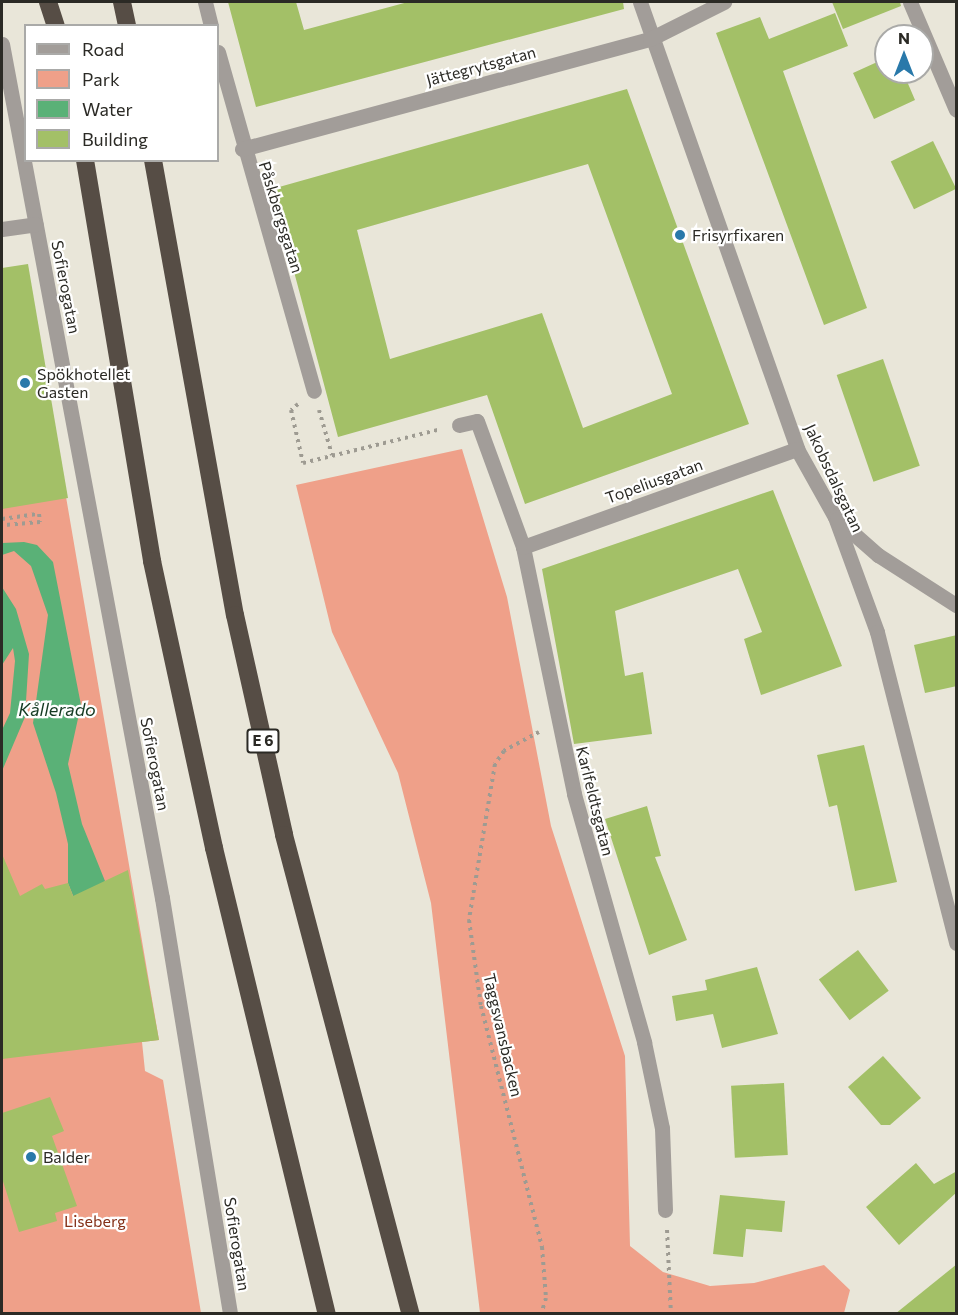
<!DOCTYPE html>
<meta charset="utf-8">
<style>
body{margin:0}
#map{position:relative;width:958px;height:1315px;overflow:hidden;background:#e9e6d9;font-family:Commissioner,sans-serif}
div>[style]{position:absolute}
.green>*{inset:0;background:#efa089}
.water>*{inset:0;background:#5ab177}
.building>*{inset:0;background:#a3c067;transform-origin:0 0}
.path>*{height:4px;margin-top:-2px;transform-origin:0;background:repeating-linear-gradient(90deg,#9e9b92 0 3px,transparent 0 7.5px)}
.street>*{height:15px;margin:-7.5px;padding:0 7.5px;transform-origin:7.5px;border-radius:7.5px;background:#a29d99}
.highway>*{height:18px;margin:-9px;padding:0 9px;transform-origin:9px;border-radius:9px;background:#564d45}
.dots>*{width:16px;height:16px;translate:-50% -50%;box-sizing:border-box;border:3px solid #fff;border-radius:50%}
span{translate:-50% -50%;white-space:nowrap;text-align:center;line-height:1.15;-webkit-text-stroke:4.5px #fff;paint-order:stroke}
.shield-label span{padding:2px 4px;background:#fff;border:2px solid;border-radius:4px;-webkit-text-stroke-width:0}
.shield-label{font-size:15px;color:#2b2a25;font-weight:700}
.street-label{font-size:16px;color:#2b2a25}
.poi-label{font-size:16px;color:#2b2a25}
.left{translate:0 -50%;text-align:left}
.park-label{font-size:16px;color:#853119}
.water-label{font-size:18px;color:#153a22;font-style:italic}
.frame{position:absolute;inset:0;border:3px solid #2b2a25;pointer-events:none}
.legend{position:absolute;left:24px;top:24px;width:195px;height:138px;box-sizing:border-box;background:#fff;border:2px solid #aaaaa8;margin:0;padding:8px 10px;list-style:none;font-size:18px;color:#2b2a25}
.legend li{display:flex;align-items:center;gap:12px;height:30px}
.legend b{width:30px;border:2px solid #aaaaa8}
.north{position:absolute;left:874px;top:24px;width:60px;height:60px;box-sizing:border-box;background:#fff;border:2px solid #aaaaa8;border-radius:50%;rotate:0deg;font-size:16px;font-weight:700;line-height:24px;text-align:center;color:#2b2a25}
.north::after{content:'';display:block;margin:auto;width:21px;height:27px;background:#2979aa;clip-path:polygon(50% 0,100% 100%,50% 72%,0 100%)}
</style>
<div id="map">
<div class="green">
<i style="clip-path:polygon(27px 269px,159px 1040px,142px 1042px,145px 1071px,163px 1080px,201px 1313px,2px 1313px,2px 272px)"></i>
<i style="clip-path:polygon(462px 449px,507px 597px,551px 826px,625px 1056px,630px 1246px,663px 1272px,710px 1286px,754px 1283px,824px 1265px,850px 1290px,844px 1313px,480px 1313px,431px 903px,398px 773px,332px 632px,296px 485px)"></i>
</div>
<div class="water">
<i style="clip-path:polygon(24px 542px,37px 545px,53px 562px,81px 705px,68px 764px,82px 824px,105px 881px,82px 918px,68px 883px,68px 844px,56px 793px,33px 723px,48px 615px,31px 566px,14px 551px,2px 555px,2px 543px)"></i>
<i style="clip-path:polygon(2px 587px,16px 609px,29px 654px,25px 717px,2px 771px,2px 730px,10px 713px,15px 661px,13px 648px,2px 665px)"></i>
</div>
<div class="building">
<i style="clip-path:polygon(228px 2px,296px 2px,304px 30px,408px 2px,623px 2px,624px 9px,256px 107px)"></i>
<i style="clip-path:polygon(832px 2px,900px 2px,901px 6px,843px 29px)"></i>
<i style="clip-path:polygon(835px 13px,848px 46px,783px 71px,867px 308px,824px 325px,716px 33px,760px 17px,769px 39px)"></i>
<i style="clip-path:polygon(886px 58px,886px 72px,903px 72px,915px 100px,874px 119px,853px 73px)"></i>
<i style="clip-path:polygon(evenodd,627px 89px,749px 424px,525px 504px,487px 395px,338px 437px,272px 189px,627px 89px,588px 164px,672px 394px,583px 428px,542px 313px,390px 359px,357px 230px,588px 164px)"></i>
<i style="left:933px;top:141px;width:53px;height:47px;rotate:64deg"></i>
<i style="clip-path:polygon(28px 264px,68px 498px,2px 509px,2px 268px)"></i>
<i style="left:883px;top:359px;width:113px;height:49px;rotate:71deg"></i>
<i style="clip-path:polygon(773px 490px,842px 666px,761px 695px,744px 639px,762px 632px,738px 569px,615px 611px,625px 676px,643px 672px,652px 734px,574px 744px,542px 569px)"></i>
<i style="clip-path:polygon(957px 635px,957px 686px,925px 693px,914px 645px)"></i>
<i style="clip-path:polygon(864px 745px,897px 882px,855px 891px,837px 805px,829px 807px,817px 755px)"></i>
<i style="clip-path:polygon(647px 806px,661px 856px,655px 857px,687px 940px,649px 955px,605px 819px)"></i>
<i style="clip-path:polygon(2px 854px,20px 896px,42px 884px,45px 889px,68px 883px,73px 896px,128px 870px,159px 1040px,2px 1059px)"></i>
<i style="left:858px;top:950px;width:51px;height:49px;rotate:53deg"></i>
<i style="clip-path:polygon(757px 967px,778px 1034px,722px 1048px,713px 1014px,676px 1021px,672px 996px,707px 990px,705px 980px)"></i>
<i style="clip-path:polygon(883px 1056px,921px 1098px,890px 1125px,881px 1125px,848px 1087px)"></i>
<i style="left:784px;top:1083px;width:72px;height:53px;rotate:87deg"></i>
<i style="clip-path:polygon(50px 1097px,64px 1131px,52px 1136px,77px 1206px,55px 1213px,57px 1221px,19px 1232px,2px 1178px,2px 1113px)"></i>
<i style="clip-path:polygon(916px 1163px,934px 1184px,957px 1171px,957px 1192px,899px 1245px,866px 1207px)"></i>
<i style="clip-path:polygon(720px 1195px,785px 1201px,782px 1232px,746px 1229px,743px 1257px,713px 1254px)"></i>
<i style="clip-path:polygon(957px 1264px,957px 1314px,895px 1314px)"></i>
</div>
<div class="path">
<i style="left:298px;top:404px;width:9px;rotate:139deg"></i>
<i style="left:291px;top:410px;width:54px;rotate:77.2deg"></i>
<i style="left:303px;top:463px;width:142px;rotate:-13.8deg"></i>
<i style="left:319px;top:410px;width:47px;rotate:73.9deg"></i>
<i style="left:2px;top:519px;width:37px;rotate:-8deg"></i>
<i style="left:39px;top:514px;width:8px;rotate:83deg"></i>
<i style="left:40px;top:522px;width:38px;rotate:175deg"></i>
<i style="left:539px;top:732px;width:40px;rotate:152deg"></i>
<i style="left:504px;top:751px;width:16px;rotate:125deg"></i>
<i style="left:495px;top:764px;width:158px;rotate:99.5deg"></i>
<i style="left:469px;top:920px;width:87px;rotate:82.1deg"></i>
<i style="left:481px;top:1006px;width:249px;rotate:75.8deg"></i>
<i style="left:542px;top:1247px;width:51px;rotate:85.5deg"></i>
<i style="left:546px;top:1298px;width:17px;rotate:107deg"></i>
<i style="left:667px;top:1230px;width:84px;rotate:87.3deg"></i>
</div>
<div class="street">
<i style="left:205px;top:2px;width:25px;rotate:76deg"></i>
<i style="left:640px;top:2px;width:474px;rotate:70.6deg"></i>
<i style="left:797px;top:449px;width:78px;rotate:60.8deg"></i>
<i style="left:835px;top:517px;width:122px;rotate:69.9deg"></i>
<i style="left:877px;top:632px;width:321px;rotate:75.7deg"></i>
<i style="left:910px;top:2px;width:117px;rotate:66.9deg"></i>
<i style="left:2px;top:44px;width:869px;rotate:79.39deg"></i>
<i style="left:162px;top:898px;width:422px;rotate:80.7deg"></i>
<i style="left:218px;top:52px;width:352px;rotate:74.2deg"></i>
<i style="left:242px;top:149px;width:423px;rotate:-15.1deg"></i>
<i style="left:650px;top:39px;width:83px;rotate:-26.6deg"></i>
<i style="left:2px;top:229px;width:34px;rotate:-8deg"></i>
<i style="left:459px;top:425px;width:18px;rotate:-13deg"></i>
<i style="left:477px;top:421px;width:134px;rotate:69.9deg"></i>
<i style="left:523px;top:547px;width:252px;rotate:78.3deg"></i>
<i style="left:574px;top:794px;width:258px;rotate:74.2deg"></i>
<i style="left:644px;top:1042px;width:88px;rotate:78.2deg"></i>
<i style="left:662px;top:1128px;width:82px;rotate:87.9deg"></i>
<i style="left:837px;top:519px;width:55px;rotate:41.3deg"></i>
<i style="left:878px;top:555px;width:93px;rotate:32.7deg"></i>
<i style="left:523px;top:547px;width:291px;rotate:-19.7deg"></i>
</div>
<div class="highway">
<i style="left:48px;top:2px;width:25px;rotate:72deg"></i>
<i style="left:122px;top:2px;width:25px;rotate:78deg"></i>
<i style="left:85px;top:160px;width:407px;rotate:80.5deg"></i>
<i style="left:152px;top:561px;width:294px;rotate:77.8deg"></i>
<i style="left:214px;top:848px;width:480px;rotate:76.4deg"></i>
<i style="left:153px;top:160px;width:462px;rotate:79.8deg"></i>
<i style="left:235px;top:615px;width:225px;rotate:77.4deg"></i>
<i style="left:284px;top:835px;width:496px;rotate:75.2deg"></i>
</div>
<div class="dots">
<i style="left:680px;top:235px;background:#2979aa"></i>
<i style="left:25px;top:383px;background:#2979aa"></i>
<i style="left:31px;top:1157px;background:#2979aa"></i>
</div>
<div class="shield-label">
<span style="left:263px;top:741px">E 6</span>
</div>
<div class="street-label">
<span style="left:481px;top:66px;rotate:-15deg">Jättegrytsgatan</span>
<span style="left:281px;top:217px;rotate:73deg">Påskbergsgatan</span>
<span style="left:66px;top:287px;rotate:79deg">Sofierogatan</span>
<span style="left:834px;top:478px;rotate:65deg">Jakobsdalsgatan</span>
<span style="left:654px;top:481px;rotate:-20deg">Topeliusgatan</span>
<span style="left:155px;top:764px;rotate:79deg">Sofierogatan</span>
<span style="left:595px;top:801px;rotate:76deg">Karlfeldtsgatan</span>
<span style="left:503px;top:1035px;rotate:77deg">Taggsvansbacken</span>
<span style="left:237px;top:1244px;rotate:81deg">Sofierogatan</span>
</div>
<div class="poi-label">
<span class="left" style="left:692px;top:235px">Frisyrfixaren</span>
<span class="left" style="left:37px;top:383px">Spökhotellet<br>Gasten</span>
<span class="left" style="left:43px;top:1157px">Balder</span>
</div>
<div class="park-label">
<span style="left:95px;top:1221px">Liseberg</span>
</div>
<div class="water-label">
<span style="left:57px;top:709px">Kållerado</span>
</div>
<div class="frame"></div>
<ul class="legend">
<li><b style="height:8px;background:#a29d99"></b>Road</li>
<li><b style="height:16px;background:#efa089"></b>Park</li>
<li><b style="height:16px;background:#5ab177"></b>Water</li>
<li><b style="height:16px;background:#a3c067"></b>Building</li>
</ul>
<div class="north">N</div>
</div>
